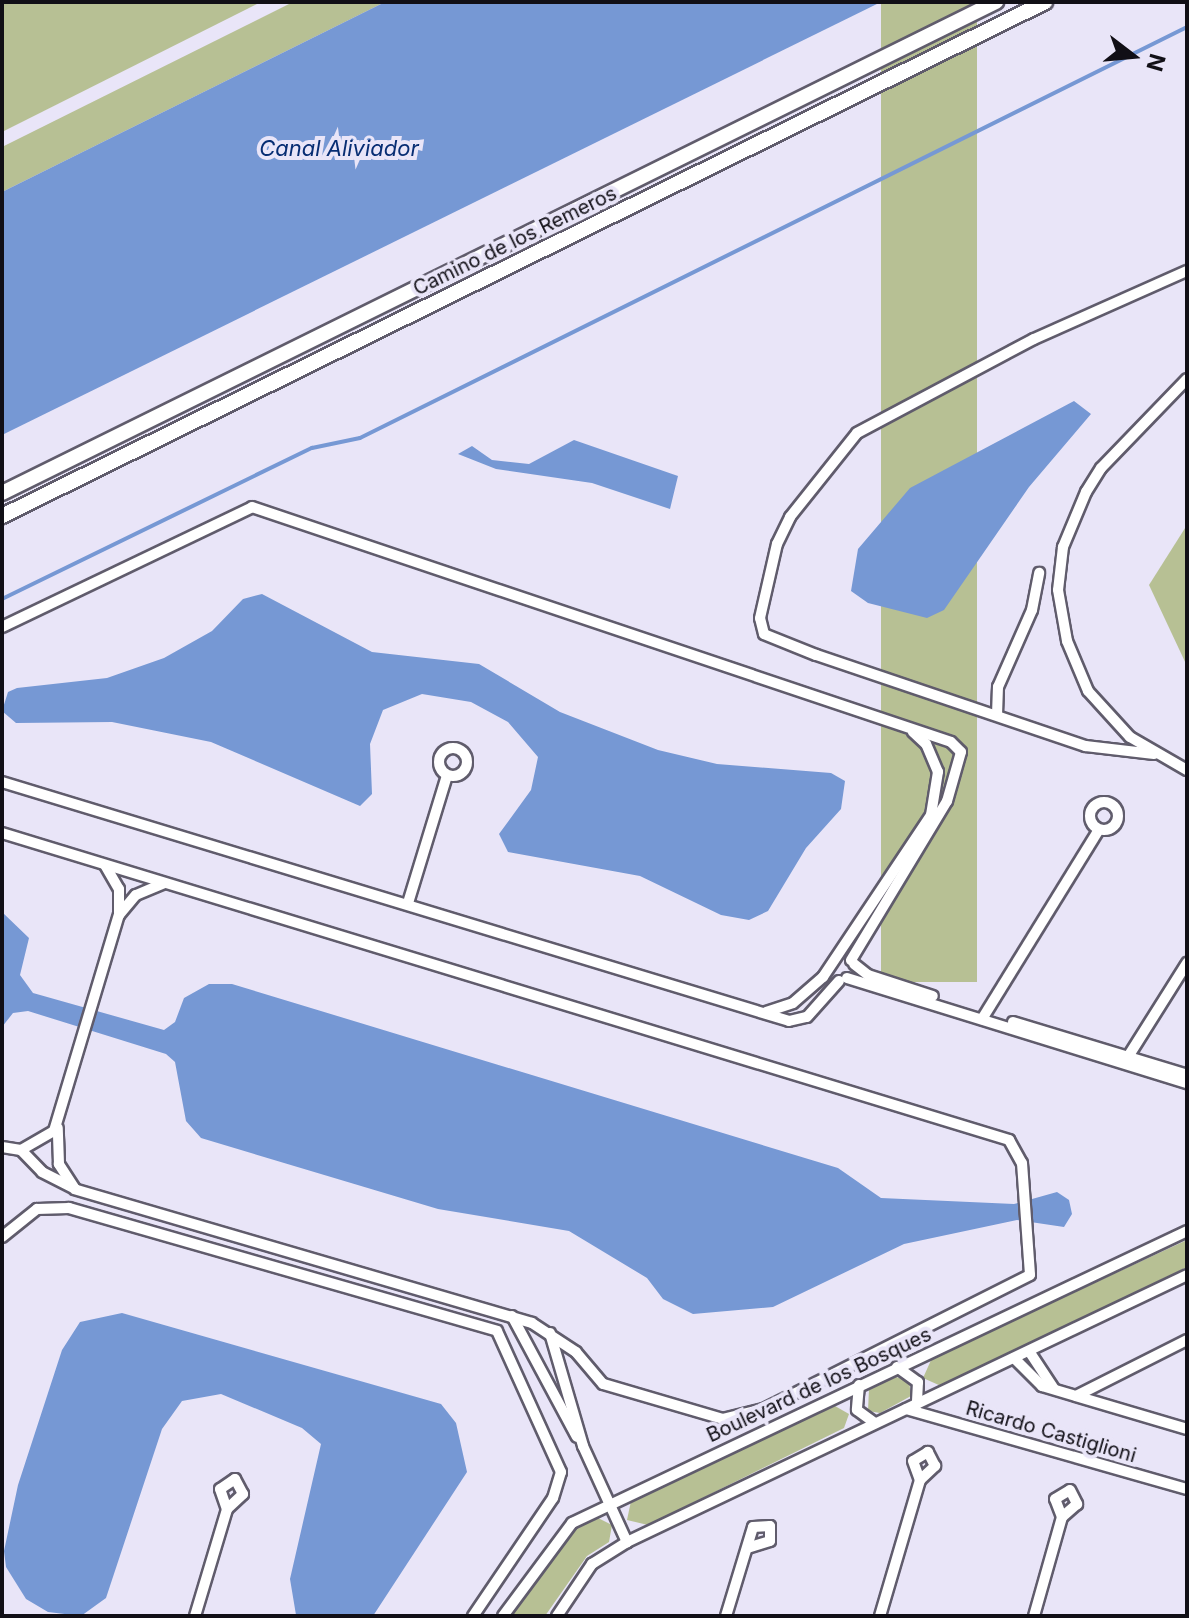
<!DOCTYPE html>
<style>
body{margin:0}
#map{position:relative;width:1189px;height:1618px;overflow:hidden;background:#e9e5f8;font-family:Inter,sans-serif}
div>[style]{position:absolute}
.green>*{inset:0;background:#b7c094;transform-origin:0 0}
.water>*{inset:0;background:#7698d4}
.stream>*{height:4px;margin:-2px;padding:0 2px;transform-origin:2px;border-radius:2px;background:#7698d4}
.roads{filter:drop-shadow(2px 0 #605c6c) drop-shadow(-2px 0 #605c6c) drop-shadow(0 2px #605c6c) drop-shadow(0 -2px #605c6c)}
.minor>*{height:10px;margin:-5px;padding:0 5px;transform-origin:5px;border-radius:5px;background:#fff}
.minor>.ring{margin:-5px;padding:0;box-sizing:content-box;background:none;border:10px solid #fff;border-radius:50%}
.secondary>*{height:14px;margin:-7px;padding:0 7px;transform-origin:7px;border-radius:7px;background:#fff}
span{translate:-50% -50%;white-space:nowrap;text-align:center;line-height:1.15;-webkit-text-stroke:8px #e9e5f8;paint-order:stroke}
.street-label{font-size:20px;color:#110f16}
.water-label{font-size:22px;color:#072d73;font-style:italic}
.frame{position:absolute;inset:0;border:4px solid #110f16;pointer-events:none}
.north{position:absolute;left:1093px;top:16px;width:80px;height:80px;-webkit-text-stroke:6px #e9e5f8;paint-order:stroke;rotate:106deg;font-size:22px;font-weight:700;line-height:32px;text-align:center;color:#110f16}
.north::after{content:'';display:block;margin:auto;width:28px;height:36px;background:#110f16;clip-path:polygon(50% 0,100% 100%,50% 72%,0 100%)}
</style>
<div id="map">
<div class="green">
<i style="clip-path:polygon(2px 2px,261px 2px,2px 132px)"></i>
<i style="clip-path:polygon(293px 2px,385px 2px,2px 192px,2px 147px)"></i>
<i style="left:881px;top:2px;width:96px;height:980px"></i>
<i style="clip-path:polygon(1187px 525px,1187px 666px,1149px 585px)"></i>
<i style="clip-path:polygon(1187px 1240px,1187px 1267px,941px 1386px,923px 1378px,932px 1358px)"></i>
<i style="clip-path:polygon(896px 1377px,909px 1381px,911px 1396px,880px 1413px,868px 1411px,869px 1389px)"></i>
<i style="clip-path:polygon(835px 1406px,849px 1414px,844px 1428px,648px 1525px,627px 1520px,631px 1501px)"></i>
<i style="clip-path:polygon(596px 1517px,612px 1525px,609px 1542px,587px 1556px,545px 1616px,512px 1616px,572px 1529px)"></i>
</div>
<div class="water">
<i style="clip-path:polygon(385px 2px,881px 2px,2px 435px,2px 192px)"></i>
<i style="clip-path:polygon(1074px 401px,1091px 414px,1029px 487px,944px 610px,927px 618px,868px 603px,851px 591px,858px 549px,910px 488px)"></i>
<i style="clip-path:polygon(574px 440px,678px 476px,670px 509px,592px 483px,496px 469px,458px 454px,472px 446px,492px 460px,529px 464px)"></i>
<i style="clip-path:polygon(262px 594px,372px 652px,479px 664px,560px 712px,658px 750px,717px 764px,831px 773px,845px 781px,841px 809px,806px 848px,768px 911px,749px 920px,721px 915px,640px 876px,508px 852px,499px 834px,531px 790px,538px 757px,508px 722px,471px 702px,422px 694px,383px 710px,370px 744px,372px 794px,360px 806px,211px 742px,112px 722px,16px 723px,2px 711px,8px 692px,17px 688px,107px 678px,164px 658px,212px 631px,243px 599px)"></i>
<i style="clip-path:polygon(2px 912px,29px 938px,20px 975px,33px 993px,164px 1030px,175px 1022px,184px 998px,209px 984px,232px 984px,838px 1168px,881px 1198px,1014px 1204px,1057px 1192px,1069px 1200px,1072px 1214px,1064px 1227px,1017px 1220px,904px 1244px,773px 1307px,693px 1314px,663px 1299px,647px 1278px,569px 1231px,438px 1209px,201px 1138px,186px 1121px,175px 1062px,166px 1054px,28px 1011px,13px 1013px,2px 1027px)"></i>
<i style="clip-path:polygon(122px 1313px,441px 1404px,456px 1423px,467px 1472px,373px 1616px,296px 1615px,290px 1579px,321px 1444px,302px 1428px,221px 1394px,182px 1401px,162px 1429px,106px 1598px,81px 1616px,48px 1612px,26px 1599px,6px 1567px,4px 1551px,18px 1485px,62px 1350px,80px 1322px)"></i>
</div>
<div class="stream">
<i style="left:2px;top:599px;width:345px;rotate:-26deg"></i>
<i style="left:312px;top:448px;width:49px;rotate:-11.8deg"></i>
<i style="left:360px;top:438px;width:923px;rotate:-26.43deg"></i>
</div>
<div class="roads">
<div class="minor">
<i style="left:1187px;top:379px;width:124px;rotate:134deg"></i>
<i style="left:1101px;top:468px;width:28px;rotate:122deg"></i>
<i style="left:1086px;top:492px;width:60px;rotate:112.7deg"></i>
<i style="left:1063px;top:547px;width:43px;rotate:96.6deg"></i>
<i style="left:1058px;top:590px;width:52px;rotate:80deg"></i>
<i style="left:1067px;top:641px;width:54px;rotate:67.2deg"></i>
<i style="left:1088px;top:691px;width:62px;rotate:47.6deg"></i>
<i style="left:1130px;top:737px;width:66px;rotate:30.1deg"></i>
<i style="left:2px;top:627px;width:277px;rotate:-25.6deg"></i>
<i style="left:252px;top:507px;width:737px;rotate:18.58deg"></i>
<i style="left:951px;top:742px;width:14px;rotate:45deg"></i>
<i style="left:961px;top:752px;width:51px;rotate:105.9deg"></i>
<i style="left:947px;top:801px;width:186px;rotate:121.1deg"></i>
<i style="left:997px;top:715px;width:28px;rotate:-88deg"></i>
<i style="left:998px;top:687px;width:84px;rotate:-66.2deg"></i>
<i style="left:1032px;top:610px;width:38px;rotate:-79deg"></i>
<i class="ring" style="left:439px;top:748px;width:18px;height:18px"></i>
<i style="left:1154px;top:754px;width:69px;rotate:-173.4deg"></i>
<i style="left:1085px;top:746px;width:284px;rotate:-161.3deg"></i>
<i style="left:816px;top:655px;width:56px;rotate:-158deg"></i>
<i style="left:764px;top:634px;width:16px;rotate:-104deg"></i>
<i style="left:760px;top:618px;width:76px;rotate:-77.1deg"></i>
<i style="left:777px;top:544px;width:30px;rotate:-64deg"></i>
<i style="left:790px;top:517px;width:107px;rotate:-51.4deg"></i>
<i style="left:857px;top:433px;width:200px;rotate:-28deg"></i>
<i style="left:1034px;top:339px;width:167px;rotate:-24deg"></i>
<i style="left:2px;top:782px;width:822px;rotate:16.89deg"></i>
<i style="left:789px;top:1021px;width:18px;rotate:-13deg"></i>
<i style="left:807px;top:1017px;width:48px;rotate:-48.4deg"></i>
<i class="ring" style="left:1090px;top:802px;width:18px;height:18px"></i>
<i style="left:2px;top:833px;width:1053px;rotate:16.95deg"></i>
<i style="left:1009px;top:1140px;width:26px;rotate:61deg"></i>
<i style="left:1022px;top:1163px;width:112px;rotate:85.9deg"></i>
<i style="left:1030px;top:1275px;width:299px;rotate:153.3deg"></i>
<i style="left:763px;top:1409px;width:41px;rotate:166deg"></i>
<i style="left:723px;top:1419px;width:125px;rotate:-163.7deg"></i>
<i style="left:603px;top:1384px;width:42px;rotate:-130.2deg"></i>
<i style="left:576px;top:1352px;width:53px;rotate:-146.6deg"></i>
<i style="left:532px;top:1323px;width:476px;rotate:-163.7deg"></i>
<i style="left:105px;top:865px;width:28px;rotate:60deg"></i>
<i style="left:119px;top:889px;width:26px;rotate:90deg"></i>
<i style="left:119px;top:915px;width:26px;rotate:-50deg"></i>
<i style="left:136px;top:895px;width:30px;rotate:-23deg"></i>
<i style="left:408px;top:903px;width:130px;rotate:-73deg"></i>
<i style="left:854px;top:964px;width:18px;rotate:38deg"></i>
<i style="left:868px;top:975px;width:68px;rotate:17.9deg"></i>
<i style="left:847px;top:978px;width:356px;rotate:17.2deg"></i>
<i style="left:766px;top:1012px;width:28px;rotate:-18deg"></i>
<i style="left:793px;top:1003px;width:40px;rotate:-41deg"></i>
<i style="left:823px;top:977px;width:195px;rotate:-56.3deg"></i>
<i style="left:931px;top:815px;width:44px;rotate:-80.8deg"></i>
<i style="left:938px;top:772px;width:30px;rotate:-113deg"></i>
<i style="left:926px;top:744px;width:18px;rotate:-137deg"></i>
<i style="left:982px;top:1019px;width:219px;rotate:-58.3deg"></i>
<i style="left:1013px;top:1022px;width:182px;rotate:16.9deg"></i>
<i style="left:1126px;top:1060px;width:115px;rotate:-57.8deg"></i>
<i style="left:2px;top:1147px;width:19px;rotate:9deg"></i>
<i style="left:21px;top:1150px;width:38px;rotate:-30deg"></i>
<i style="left:54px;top:1131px;width:226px;rotate:-73.3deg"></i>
<i style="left:21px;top:1150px;width:30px;rotate:46deg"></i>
<i style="left:42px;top:1172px;width:37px;rotate:27deg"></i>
<i style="left:75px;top:1189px;width:30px;rotate:-123deg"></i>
<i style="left:59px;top:1164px;width:36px;rotate:-92deg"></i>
<i style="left:2px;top:1237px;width:45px;rotate:-38.7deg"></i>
<i style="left:37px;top:1209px;width:32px;rotate:-2deg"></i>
<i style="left:69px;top:1208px;width:445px;rotate:16deg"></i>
<i style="left:497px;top:1331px;width:155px;rotate:65.6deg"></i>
<i style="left:561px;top:1472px;width:27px;rotate:107deg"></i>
<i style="left:553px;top:1498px;width:143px;rotate:124.1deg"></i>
<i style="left:512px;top:1316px;width:137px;rotate:61.8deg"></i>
<i style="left:550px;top:1333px;width:118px;rotate:73.7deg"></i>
<i style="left:583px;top:1446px;width:106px;rotate:65.4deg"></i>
<i style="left:1029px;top:1351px;width:45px;rotate:56.7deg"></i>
<i style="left:1014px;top:1358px;width:40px;rotate:45deg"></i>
<i style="left:1042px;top:1386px;width:151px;rotate:16.5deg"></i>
<i style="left:897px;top:1367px;width:26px;rotate:36deg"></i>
<i style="left:918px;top:1382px;width:22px;rotate:93deg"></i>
<i style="left:859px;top:1385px;width:25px;rotate:95deg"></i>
<i style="left:857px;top:1410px;width:22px;rotate:36deg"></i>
<i style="left:1076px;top:1396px;width:124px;rotate:-26.8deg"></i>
<i style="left:906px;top:1409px;width:292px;rotate:15.9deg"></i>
<i style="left:195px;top:1616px;width:112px;rotate:-73.3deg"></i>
<i style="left:227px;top:1509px;width:22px;rotate:-43deg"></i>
<i style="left:243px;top:1494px;width:17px;rotate:-118deg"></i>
<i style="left:235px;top:1479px;width:18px;rotate:146deg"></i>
<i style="left:220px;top:1489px;width:21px;rotate:71deg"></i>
<i style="left:503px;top:1616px;width:116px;rotate:-53.4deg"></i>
<i style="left:572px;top:1523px;width:681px;rotate:-25.4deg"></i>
<i style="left:557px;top:1616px;width:63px;rotate:-56.1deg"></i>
<i style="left:592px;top:1564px;width:41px;rotate:-32.2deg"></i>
<i style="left:627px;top:1542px;width:620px;rotate:-25.49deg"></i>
<i style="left:726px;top:1616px;width:93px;rotate:-73.1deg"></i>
<i style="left:753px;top:1527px;width:17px;rotate:-3deg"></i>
<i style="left:770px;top:1526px;width:15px;rotate:90deg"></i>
<i style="left:770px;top:1541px;width:21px;rotate:163deg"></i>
<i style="left:880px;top:1616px;width:142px;rotate:-73.6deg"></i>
<i style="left:920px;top:1480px;width:21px;rotate:-43deg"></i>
<i style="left:935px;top:1466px;width:16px;rotate:-117deg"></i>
<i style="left:928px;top:1452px;width:17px;rotate:149deg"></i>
<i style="left:913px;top:1461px;width:20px;rotate:70deg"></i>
<i style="left:1034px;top:1616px;width:103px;rotate:-74.2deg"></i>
<i style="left:1062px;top:1517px;width:19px;rotate:-111deg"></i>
<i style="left:1055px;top:1499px;width:17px;rotate:-31deg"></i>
<i style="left:1070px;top:1490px;width:16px;rotate:63deg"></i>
<i style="left:1077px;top:1504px;width:20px;rotate:139deg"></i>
</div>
<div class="secondary">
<i style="left:2px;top:493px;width:1109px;rotate:-26.29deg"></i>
<i style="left:2px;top:516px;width:1163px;rotate:-26.23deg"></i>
</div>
</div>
<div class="street-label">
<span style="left:515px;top:241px;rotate:-26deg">Camino de los Remeros</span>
<span style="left:819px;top:1385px;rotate:-25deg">Boulevard de los Bosques</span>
<span style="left:1051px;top:1432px;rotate:16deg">Ricardo Castiglioni</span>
</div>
<div class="water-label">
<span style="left:339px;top:149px">Canal Aliviador</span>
</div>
<div class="frame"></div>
<div class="north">N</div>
</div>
